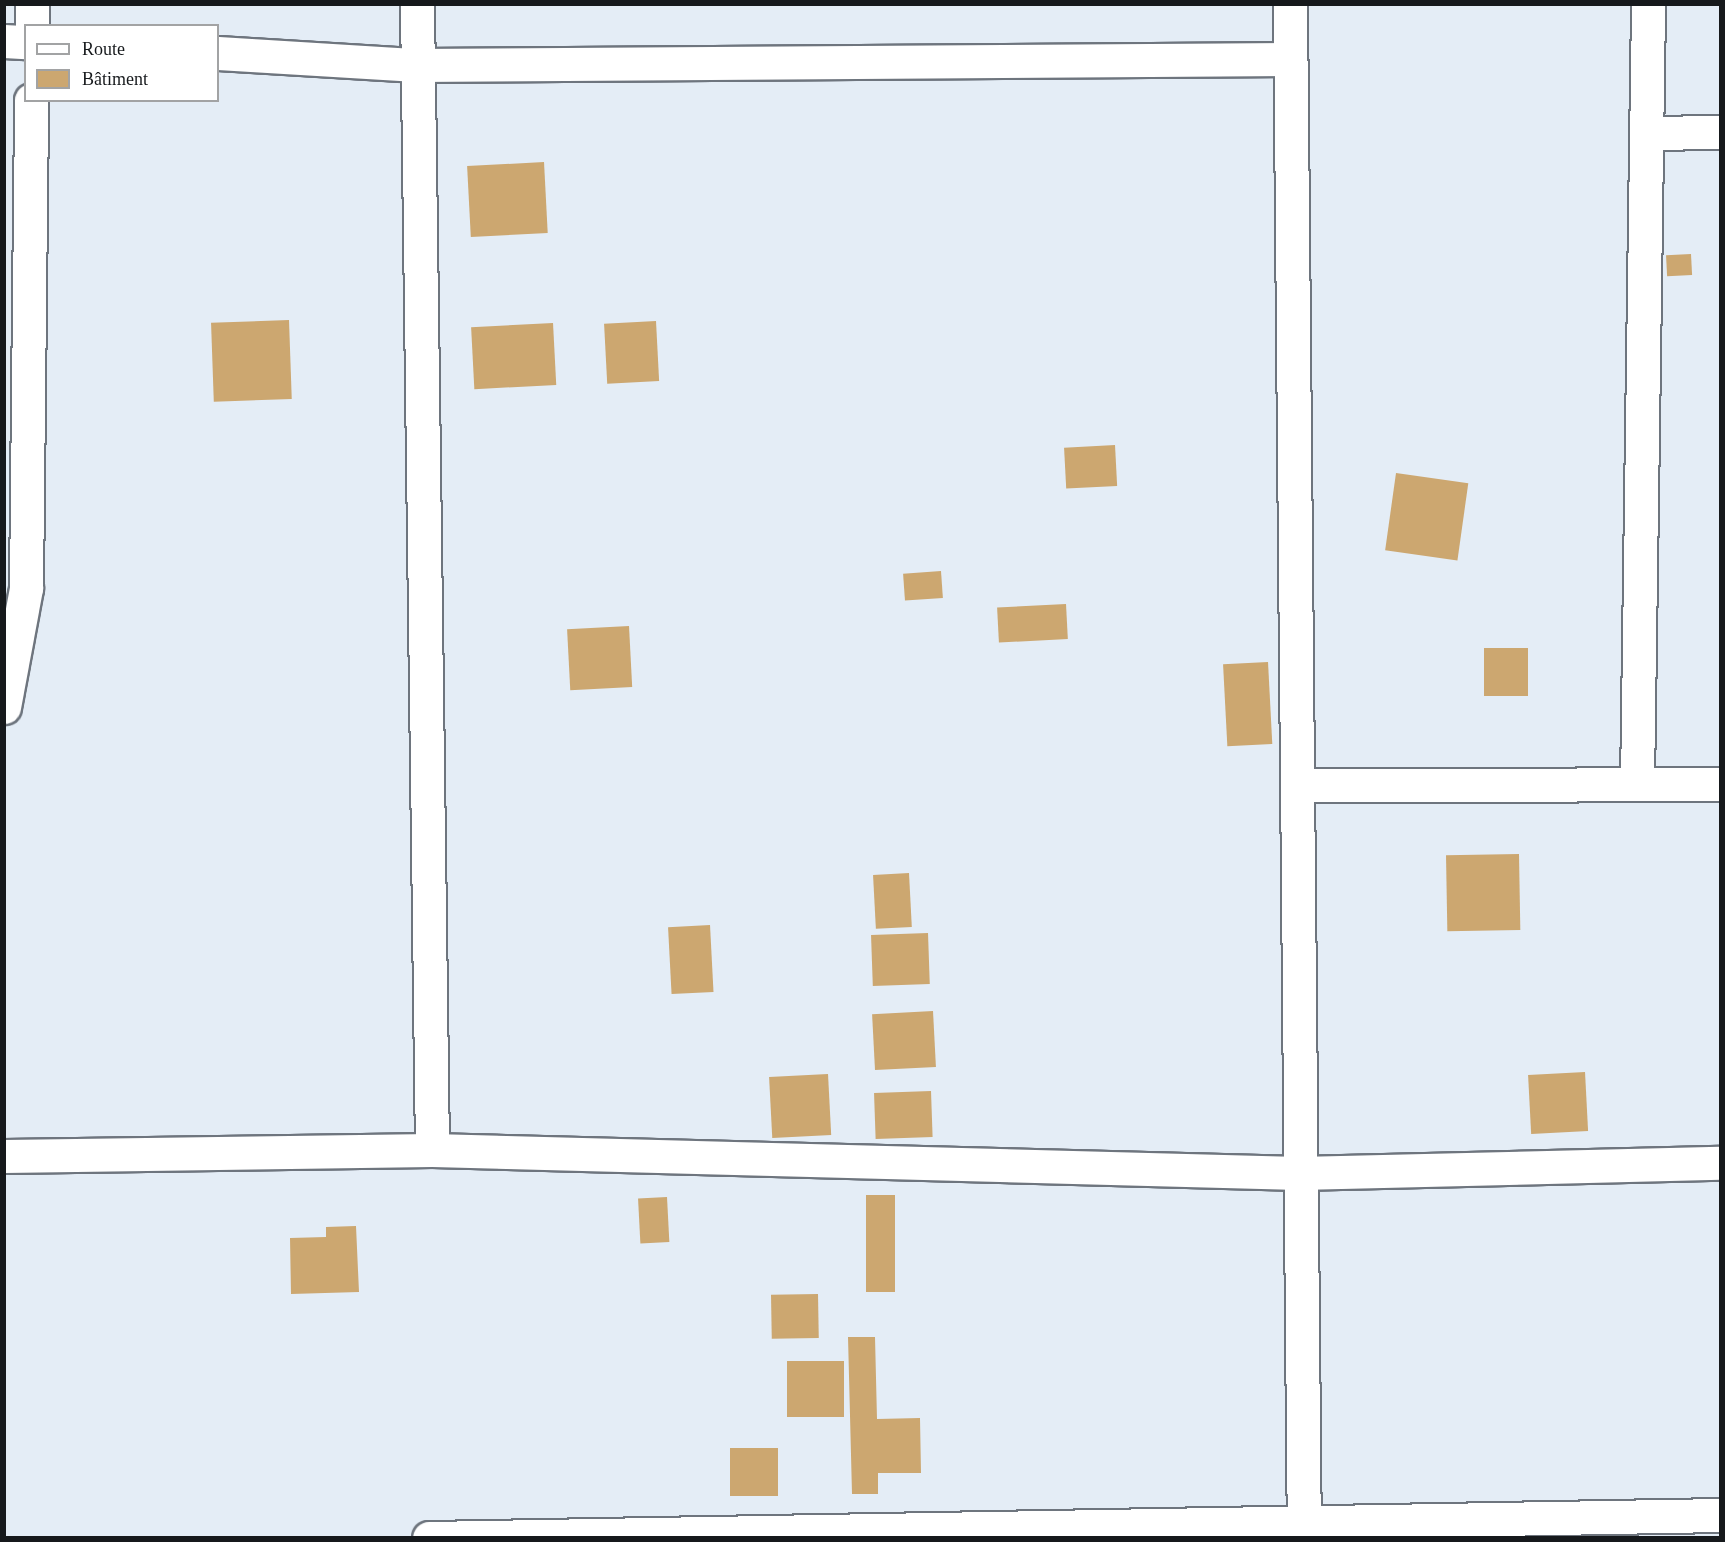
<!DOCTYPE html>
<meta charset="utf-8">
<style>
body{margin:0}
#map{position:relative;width:1725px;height:1542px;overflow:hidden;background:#e4edf6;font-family:Georgia,serif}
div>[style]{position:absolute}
.building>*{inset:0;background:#cca770;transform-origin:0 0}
.roads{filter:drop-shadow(2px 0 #6e757e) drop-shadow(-2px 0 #6e757e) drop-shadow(0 2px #6e757e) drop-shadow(0 -2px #6e757e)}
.street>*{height:33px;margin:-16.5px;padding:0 16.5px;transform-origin:16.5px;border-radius:16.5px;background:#fff}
span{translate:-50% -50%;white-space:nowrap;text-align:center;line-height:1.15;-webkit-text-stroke:4.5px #fff;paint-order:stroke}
.frame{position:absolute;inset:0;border:6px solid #16191c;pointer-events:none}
.legend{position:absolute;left:24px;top:24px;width:195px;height:78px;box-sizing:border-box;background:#fff;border:2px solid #a2a3a4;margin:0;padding:8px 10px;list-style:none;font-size:18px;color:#16191c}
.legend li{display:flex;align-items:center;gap:12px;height:30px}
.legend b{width:30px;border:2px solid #a2a3a4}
</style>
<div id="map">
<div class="building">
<i style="left:544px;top:162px;width:71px;height:77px;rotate:87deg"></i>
<i style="left:1691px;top:254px;width:21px;height:25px;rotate:87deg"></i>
<i style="left:289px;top:320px;width:79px;height:78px;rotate:88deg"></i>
<i style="left:656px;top:321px;width:60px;height:52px;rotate:87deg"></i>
<i style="left:553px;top:323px;width:62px;height:82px;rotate:87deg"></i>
<i style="left:1115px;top:445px;width:41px;height:51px;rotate:87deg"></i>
<i style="left:1396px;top:473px;width:73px;height:78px;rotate:8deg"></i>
<i style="left:941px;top:571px;width:27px;height:38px;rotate:86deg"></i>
<i style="left:1066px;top:604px;width:35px;height:69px;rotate:87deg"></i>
<i style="left:629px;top:626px;width:61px;height:62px;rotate:87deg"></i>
<i style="left:1484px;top:648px;width:44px;height:48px"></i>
<i style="left:1268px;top:662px;width:82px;height:45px;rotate:87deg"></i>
<i style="left:1519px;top:854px;width:76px;height:73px;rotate:89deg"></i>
<i style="left:909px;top:873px;width:54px;height:36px;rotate:87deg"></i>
<i style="left:710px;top:925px;width:67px;height:42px;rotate:87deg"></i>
<i style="left:928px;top:933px;width:51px;height:57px;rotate:88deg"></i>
<i style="left:933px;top:1011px;width:56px;height:61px;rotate:87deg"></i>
<i style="left:1585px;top:1072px;width:59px;height:57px;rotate:87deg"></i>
<i style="left:828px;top:1074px;width:61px;height:59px;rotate:87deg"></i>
<i style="left:931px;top:1091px;width:46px;height:57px;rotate:88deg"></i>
<i style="left:866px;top:1195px;width:29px;height:97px"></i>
<i style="left:667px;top:1197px;width:45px;height:29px;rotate:87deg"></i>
<i style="clip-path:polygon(356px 1226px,359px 1292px,291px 1294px,290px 1238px,326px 1237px,326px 1227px)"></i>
<i style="left:818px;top:1294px;width:44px;height:47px;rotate:89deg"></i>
<i style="clip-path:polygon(848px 1337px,875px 1337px,877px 1419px,920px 1418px,921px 1473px,878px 1473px,878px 1494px,852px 1494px)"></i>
<i style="left:787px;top:1361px;width:57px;height:56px"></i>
<i style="left:730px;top:1448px;width:48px;height:48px"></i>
</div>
<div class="roads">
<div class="street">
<i style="left:417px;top:4px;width:1146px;rotate:89.25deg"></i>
<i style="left:1290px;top:4px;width:1534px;rotate:89.48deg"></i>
<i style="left:32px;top:26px;width:22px;rotate:-90deg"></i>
<i style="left:4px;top:41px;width:22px;rotate:3deg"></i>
<i style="left:218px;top:53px;width:199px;rotate:3.5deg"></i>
<i style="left:417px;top:65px;width:873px;rotate:-0.39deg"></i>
<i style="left:1647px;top:133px;width:73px;rotate:-0.8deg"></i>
<i style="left:4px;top:707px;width:121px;rotate:-79.5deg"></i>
<i style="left:26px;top:588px;width:488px;rotate:-89.4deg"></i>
<i style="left:1637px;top:784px;width:780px;rotate:-89.19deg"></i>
<i style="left:1297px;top:785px;width:423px;rotate:-0.1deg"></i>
<i style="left:4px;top:1156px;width:428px;rotate:-0.8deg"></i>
<i style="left:432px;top:1150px;width:867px;rotate:1.52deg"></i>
<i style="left:1299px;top:1173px;width:421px;rotate:-1.4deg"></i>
<i style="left:429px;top:1538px;width:1291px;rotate:-1.02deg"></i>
</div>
</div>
<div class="frame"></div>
<ul class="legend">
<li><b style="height:8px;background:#fff"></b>Route</li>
<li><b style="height:16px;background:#cca770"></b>Bâtiment</li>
</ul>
</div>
